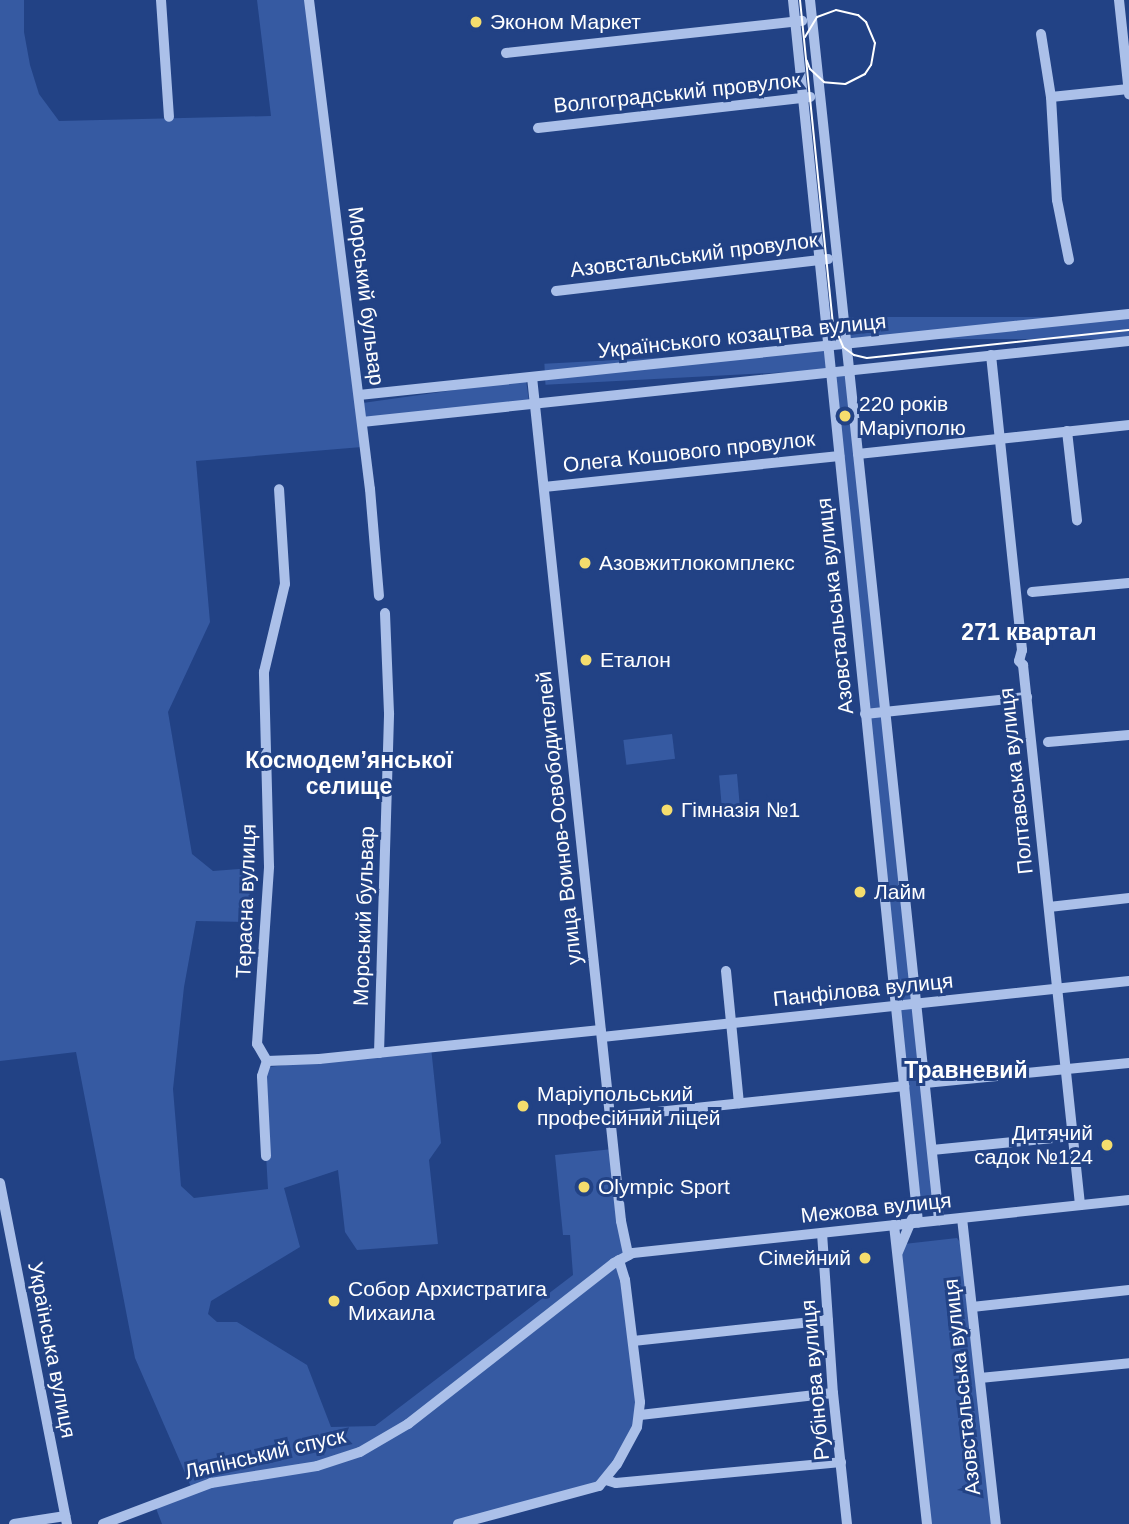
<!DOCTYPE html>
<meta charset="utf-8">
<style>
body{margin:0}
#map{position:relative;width:1129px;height:1524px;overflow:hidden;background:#224285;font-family:Arial,sans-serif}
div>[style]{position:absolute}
.green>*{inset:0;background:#365aa2;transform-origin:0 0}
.minor>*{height:10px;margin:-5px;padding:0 5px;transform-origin:5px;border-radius:5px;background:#abc0e9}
.tram>*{height:2px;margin:-1px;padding:0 1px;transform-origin:1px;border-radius:1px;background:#fff}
.dots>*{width:19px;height:19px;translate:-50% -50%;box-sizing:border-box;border:4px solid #224285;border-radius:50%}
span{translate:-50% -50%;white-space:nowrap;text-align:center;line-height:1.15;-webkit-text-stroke:6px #224285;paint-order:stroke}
.poi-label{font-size:21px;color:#fff}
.left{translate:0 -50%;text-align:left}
.right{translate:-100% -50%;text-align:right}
.street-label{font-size:21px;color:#fff}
.neighbourhood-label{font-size:23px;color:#fff;font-weight:700}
</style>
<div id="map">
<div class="green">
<i style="clip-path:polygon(0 0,24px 0,24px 32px,30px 65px,39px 94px,59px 121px,271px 116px,257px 0,306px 0,362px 447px,196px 461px,210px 622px,168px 712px,192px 854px,213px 871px,252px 868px,247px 922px,196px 921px,184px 987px,173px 1089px,181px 1186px,194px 1198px,268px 1189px,261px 1068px,431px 1047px,441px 1143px,429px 1160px,438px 1244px,357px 1250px,345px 1232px,338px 1170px,284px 1188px,300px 1247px,211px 1301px,208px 1314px,217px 1322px,237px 1322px,307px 1365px,331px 1427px,375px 1426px,573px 1275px,570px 1235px,563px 1235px,555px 1155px,613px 1149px,640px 1415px,606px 1480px,458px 1524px,162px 1524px,154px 1503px,192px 1489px,135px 1358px,76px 1052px,0 1061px)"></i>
<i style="left:1129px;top:317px;width:22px;height:281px;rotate:90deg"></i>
<i style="left:826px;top:349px;width:21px;height:282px;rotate:87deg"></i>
<i style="left:849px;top:373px;width:837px;height:16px;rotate:84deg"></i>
<i style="left:526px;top:380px;width:22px;height:165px;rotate:82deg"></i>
<i style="left:672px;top:734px;width:25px;height:49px;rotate:83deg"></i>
<i style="left:737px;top:774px;width:36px;height:18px;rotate:85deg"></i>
<i style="clip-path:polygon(957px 1238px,963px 1247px,994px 1524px,930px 1524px,899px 1256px,904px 1244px)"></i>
</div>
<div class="minor">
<i style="left:161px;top:0;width:117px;rotate:86.1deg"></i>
<i style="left:309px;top:0;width:493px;rotate:82.9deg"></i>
<i style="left:370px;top:489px;width:107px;rotate:85.2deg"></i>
<i style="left:793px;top:0;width:1229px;rotate:84.16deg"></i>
<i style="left:810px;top:0;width:1227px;rotate:83.96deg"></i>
<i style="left:1119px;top:0;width:95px;rotate:83.9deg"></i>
<i style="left:1041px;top:34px;width:64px;rotate:81deg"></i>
<i style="left:1051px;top:97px;width:103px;rotate:86.7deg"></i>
<i style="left:1057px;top:200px;width:61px;rotate:78.7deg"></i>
<i style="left:506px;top:53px;width:298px;rotate:-6.2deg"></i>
<i style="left:1051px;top:97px;width:78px;rotate:-5.9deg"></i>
<i style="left:538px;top:128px;width:274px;rotate:-6.5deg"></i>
<i style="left:556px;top:291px;width:274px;rotate:-6.7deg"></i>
<i style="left:991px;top:355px;width:297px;rotate:84deg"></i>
<i style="left:1022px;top:650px;width:11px;rotate:105deg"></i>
<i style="left:1019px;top:661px;width:6px;rotate:45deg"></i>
<i style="left:1023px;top:665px;width:543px;rotate:83.97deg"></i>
<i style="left:532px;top:377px;width:849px;rotate:83.98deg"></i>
<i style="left:621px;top:1221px;width:35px;rotate:78deg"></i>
<i style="left:359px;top:395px;width:774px;rotate:-6.01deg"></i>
<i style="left:362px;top:422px;width:771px;rotate:-6.03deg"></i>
<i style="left:1067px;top:431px;width:90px;rotate:83.6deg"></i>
<i style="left:858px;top:454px;width:273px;rotate:-6.1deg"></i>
<i style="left:544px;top:487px;width:297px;rotate:-6deg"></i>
<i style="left:1032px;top:592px;width:97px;rotate:-5.3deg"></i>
<i style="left:865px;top:714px;width:163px;rotate:-6deg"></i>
<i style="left:1048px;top:742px;width:81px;rotate:-4.9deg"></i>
<i style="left:1049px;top:907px;width:81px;rotate:-6.4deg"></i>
<i style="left:726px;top:971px;width:133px;rotate:84.4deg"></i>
<i style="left:602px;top:1037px;width:530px;rotate:-6.07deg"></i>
<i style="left:379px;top:1053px;width:340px;rotate:-88.3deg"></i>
<i style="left:389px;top:713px;width:100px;rotate:-92.3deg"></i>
<i style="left:267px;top:1061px;width:20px;rotate:-120deg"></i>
<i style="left:257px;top:1044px;width:178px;rotate:-86.1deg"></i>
<i style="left:269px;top:866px;width:194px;rotate:-91.5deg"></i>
<i style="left:264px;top:672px;width:90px;rotate:-76.6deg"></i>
<i style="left:285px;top:584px;width:95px;rotate:-93.6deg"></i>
<i style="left:925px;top:1083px;width:205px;rotate:-5.6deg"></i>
<i style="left:610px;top:1117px;width:296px;rotate:-6deg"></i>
<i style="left:932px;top:1150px;width:141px;rotate:-5.7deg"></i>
<i style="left:266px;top:1156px;width:80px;rotate:-92.9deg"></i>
<i style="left:262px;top:1076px;width:16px;rotate:-72deg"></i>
<i style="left:267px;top:1061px;width:52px;rotate:-2.2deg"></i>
<i style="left:319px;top:1059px;width:283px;rotate:-5.9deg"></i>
<i style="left:0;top:1183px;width:348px;rotate:78.9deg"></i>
<i style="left:962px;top:1218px;width:308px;rotate:83.7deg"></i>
<i style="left:894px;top:1225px;width:301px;rotate:83.7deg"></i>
<i style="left:822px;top:1233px;width:160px;rotate:86.1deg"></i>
<i style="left:833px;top:1393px;width:132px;rotate:83.9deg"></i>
<i style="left:898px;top:1252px;width:36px;rotate:-67deg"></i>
<i style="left:972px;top:1307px;width:158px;rotate:-6.2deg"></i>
<i style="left:633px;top:1341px;width:196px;rotate:-6.1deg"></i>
<i style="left:980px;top:1378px;width:150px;rotate:-5.7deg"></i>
<i style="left:640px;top:1415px;width:194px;rotate:-6.5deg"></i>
<i style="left:606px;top:1480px;width:10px;rotate:17deg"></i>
<i style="left:616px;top:1483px;width:226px;rotate:-5.3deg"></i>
<i style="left:14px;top:1524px;width:52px;rotate:-8.9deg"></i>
<i style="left:103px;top:1524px;width:116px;rotate:-20.8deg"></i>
<i style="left:211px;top:1483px;width:107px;rotate:-9.1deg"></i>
<i style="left:317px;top:1466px;width:45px;rotate:-18deg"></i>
<i style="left:360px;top:1452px;width:56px;rotate:-30.3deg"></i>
<i style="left:408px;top:1424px;width:261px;rotate:-38deg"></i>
<i style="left:614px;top:1263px;width:21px;rotate:-28deg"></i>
<i style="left:633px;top:1253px;width:499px;rotate:-6.1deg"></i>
<i style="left:458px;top:1524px;width:146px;rotate:-15.1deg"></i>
<i style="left:599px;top:1486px;width:28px;rotate:-51deg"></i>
<i style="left:617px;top:1464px;width:42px;rotate:-61.6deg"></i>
<i style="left:637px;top:1427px;width:25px;rotate:-83deg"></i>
<i style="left:640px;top:1402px;width:123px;rotate:-97deg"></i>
<i style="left:625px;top:1280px;width:21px;rotate:-107deg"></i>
</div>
<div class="tram">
<i style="left:800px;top:0;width:325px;rotate:84.2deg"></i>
<i style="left:833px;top:323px;width:26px;rotate:67deg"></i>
<i style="left:843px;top:347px;width:14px;rotate:36deg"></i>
<i style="left:854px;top:355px;width:13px;rotate:13deg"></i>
<i style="left:867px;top:358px;width:263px;rotate:-6.1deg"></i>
<i style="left:805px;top:37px;width:23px;rotate:-59deg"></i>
<i style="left:817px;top:17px;width:20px;rotate:-20deg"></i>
<i style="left:836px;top:10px;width:23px;rotate:13deg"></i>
<i style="left:858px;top:15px;width:11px;rotate:41deg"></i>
<i style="left:866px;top:22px;width:23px;rotate:67deg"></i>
<i style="left:875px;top:43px;width:22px;rotate:100deg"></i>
<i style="left:871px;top:65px;width:11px;rotate:124deg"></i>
<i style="left:865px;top:74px;width:22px;rotate:153deg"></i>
<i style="left:845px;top:84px;width:21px;rotate:-175deg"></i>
<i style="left:824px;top:82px;width:19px;rotate:-137deg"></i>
<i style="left:810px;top:69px;width:9px;rotate:-111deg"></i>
</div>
<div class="dots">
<i style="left:476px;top:22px;background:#f5dd6d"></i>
<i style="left:845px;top:416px;background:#f5dd6d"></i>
<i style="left:585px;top:563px;background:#f5dd6d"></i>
<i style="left:586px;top:660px;background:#f5dd6d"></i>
<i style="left:667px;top:810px;background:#f5dd6d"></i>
<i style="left:860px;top:892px;background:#f5dd6d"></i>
<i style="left:523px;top:1106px;background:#f5dd6d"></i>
<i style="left:1107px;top:1145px;background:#f5dd6d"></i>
<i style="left:584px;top:1187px;background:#f5dd6d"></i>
<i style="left:865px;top:1258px;background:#f5dd6d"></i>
<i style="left:334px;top:1301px;background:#f5dd6d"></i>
</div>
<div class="poi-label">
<span class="left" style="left:490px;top:22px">Эконом Маркет</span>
<span class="left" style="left:859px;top:416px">220 років<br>Маріуполю</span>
<span class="left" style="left:599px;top:563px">Азовжитлокомплекс</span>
<span class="left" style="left:600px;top:660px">Еталон</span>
<span class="left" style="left:681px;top:810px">Гімназія №1</span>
<span class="left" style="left:874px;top:892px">Лайм</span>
<span class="left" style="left:537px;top:1106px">Маріупольський<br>професійний ліцей</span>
<span class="right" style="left:1093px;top:1145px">Дитячий<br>садок №124</span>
<span class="left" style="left:598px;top:1187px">Olympic Sport</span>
<span class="right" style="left:851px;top:1258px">Сімейний</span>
<span class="left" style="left:348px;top:1301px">Собор Архистратига<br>Михаила</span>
</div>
<div class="street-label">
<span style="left:677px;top:93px;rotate:-6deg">Волгоградський провулок</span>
<span style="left:694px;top:255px;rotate:-7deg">Азовстальський провулок</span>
<span style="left:366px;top:296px;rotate:83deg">Морський бульвар</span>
<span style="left:742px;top:336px;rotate:-6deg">Українського козацтва вулиця</span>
<span style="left:689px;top:452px;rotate:-6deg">Олега Кошового провулок</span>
<span style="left:835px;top:606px;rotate:-96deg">Азовстальська вулиця</span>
<span style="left:1016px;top:781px;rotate:-96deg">Полтавська вулиця</span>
<span style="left:559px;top:818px;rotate:-96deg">улица Воинов-Освободителей</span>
<span style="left:246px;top:901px;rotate:-88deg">Терасна вулиця</span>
<span style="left:364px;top:916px;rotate:-88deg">Морський бульвар</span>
<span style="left:863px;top:990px;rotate:-6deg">Панфілова вулиця</span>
<span style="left:876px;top:1208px;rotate:-6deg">Межова вулиця</span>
<span style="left:52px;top:1350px;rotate:79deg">Українська вулиця</span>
<span style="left:815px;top:1380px;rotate:-95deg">Рубінова вулиця</span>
<span style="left:962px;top:1387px;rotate:-96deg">Азовстальська вулиця</span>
<span style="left:265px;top:1454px;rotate:-13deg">Ляпінський спуск</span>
</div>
<div class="neighbourhood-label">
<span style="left:1029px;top:632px">271 квартал</span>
<span style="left:349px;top:773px">Космодем’янської<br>селище</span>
<span style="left:966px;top:1070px">Травневий</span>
</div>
</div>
